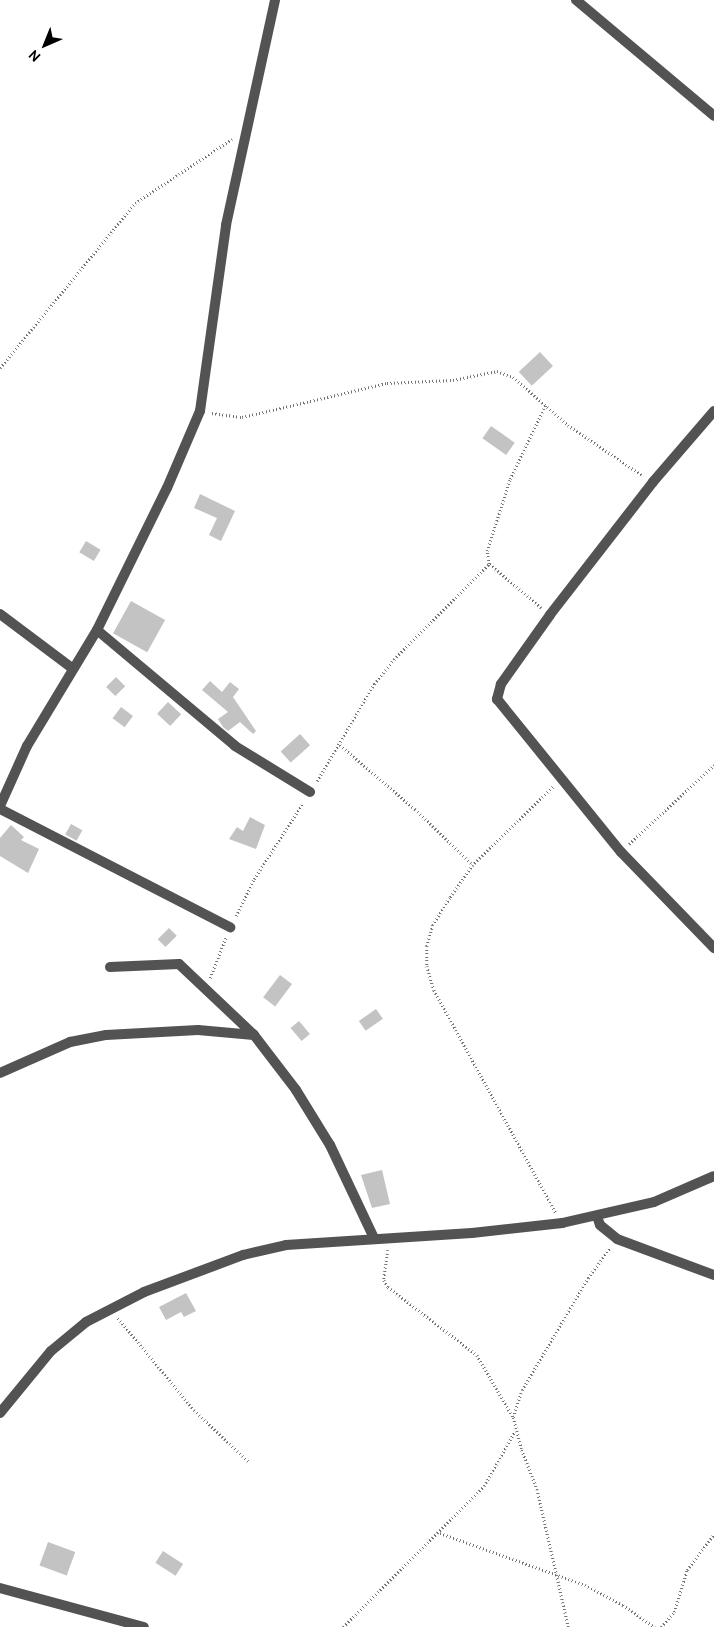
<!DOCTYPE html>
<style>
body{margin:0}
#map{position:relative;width:714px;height:1627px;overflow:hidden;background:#fff;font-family:Cabin,sans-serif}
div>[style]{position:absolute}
.building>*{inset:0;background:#c3c3c3;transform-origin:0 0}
.path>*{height:2.5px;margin-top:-1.25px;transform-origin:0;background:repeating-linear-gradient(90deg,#757575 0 1px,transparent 0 3.5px)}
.street>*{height:10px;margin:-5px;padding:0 5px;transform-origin:5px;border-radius:5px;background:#535353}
span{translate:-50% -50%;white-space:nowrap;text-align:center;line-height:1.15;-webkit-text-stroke:4.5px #fff;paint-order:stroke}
.north{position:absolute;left:20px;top:20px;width:50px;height:50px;-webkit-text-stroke:4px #fff;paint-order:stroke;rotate:224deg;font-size:14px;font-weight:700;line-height:20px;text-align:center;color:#000}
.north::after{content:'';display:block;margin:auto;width:18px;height:22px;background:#000;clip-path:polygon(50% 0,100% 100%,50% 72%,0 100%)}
</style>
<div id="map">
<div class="building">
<i style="left:540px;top:352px;width:19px;height:29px;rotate:47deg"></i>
<i style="left:491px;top:426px;width:29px;height:15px;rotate:35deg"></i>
<i style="clip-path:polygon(200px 494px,235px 511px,221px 541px,209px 535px,217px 518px,194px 508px)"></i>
<i style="left:86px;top:541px;width:17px;height:13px;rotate:31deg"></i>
<i style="left:131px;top:601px;width:39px;height:37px;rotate:29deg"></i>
<i style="left:116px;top:677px;width:13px;height:14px;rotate:45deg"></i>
<i style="clip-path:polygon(210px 681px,222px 692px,230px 682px,239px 689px,233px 697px,256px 731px,253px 734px,240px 722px,228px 731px,223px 727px,218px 719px,228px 712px,202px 690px)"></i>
<i style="left:168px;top:702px;width:18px;height:16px;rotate:43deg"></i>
<i style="left:121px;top:707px;width:15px;height:14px;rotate:37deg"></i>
<i style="left:300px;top:734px;width:15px;height:26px;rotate:48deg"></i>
<i style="clip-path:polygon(250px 817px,265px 825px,256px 849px,229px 839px,237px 827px,243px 831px)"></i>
<i style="left:71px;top:824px;width:13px;height:12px;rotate:29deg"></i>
<i style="clip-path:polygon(11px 825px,24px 837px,21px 840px,39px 849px,28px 873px,0 856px,0 838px)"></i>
<i style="left:169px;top:928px;width:11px;height:16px;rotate:45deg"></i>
<i style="left:280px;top:975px;width:15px;height:28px;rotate:37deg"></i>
<i style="left:376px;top:1009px;width:12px;height:21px;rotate:55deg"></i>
<i style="left:299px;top:1021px;width:17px;height:11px;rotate:50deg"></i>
<i style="clip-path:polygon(382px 1170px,390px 1204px,372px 1208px,361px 1175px)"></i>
<i style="clip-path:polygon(186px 1293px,196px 1311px,184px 1317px,181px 1312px,166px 1320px,159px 1307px)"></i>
<i style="left:48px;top:1542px;width:29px;height:25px;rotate:20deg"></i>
<i style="left:163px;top:1551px;width:24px;height:14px;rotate:33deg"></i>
</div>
<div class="path">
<i style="left:0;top:368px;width:213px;rotate:-50.7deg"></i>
<i style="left:135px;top:203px;width:116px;rotate:-33.4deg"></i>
<i style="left:212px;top:413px;width:30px;rotate:8deg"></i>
<i style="left:242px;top:417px;width:149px;rotate:-13.2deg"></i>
<i style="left:387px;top:383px;width:66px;rotate:-2.6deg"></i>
<i style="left:453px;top:380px;width:45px;rotate:-11.6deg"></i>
<i style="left:497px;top:371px;width:17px;rotate:21deg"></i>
<i style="left:513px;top:377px;width:73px;rotate:41.1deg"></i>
<i style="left:568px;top:425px;width:91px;rotate:34.2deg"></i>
<i style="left:541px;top:608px;width:68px;rotate:-139.8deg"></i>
<i style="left:489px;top:564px;width:13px;rotate:-99deg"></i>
<i style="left:487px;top:551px;width:76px;rotate:-72.3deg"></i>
<i style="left:510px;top:479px;width:83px;rotate:-64.4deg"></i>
<i style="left:340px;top:745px;width:99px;rotate:40.5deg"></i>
<i style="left:415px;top:809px;width:81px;rotate:44deg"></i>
<i style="left:317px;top:781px;width:113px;rotate:-59.6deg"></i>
<i style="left:374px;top:684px;width:35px;rotate:-51deg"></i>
<i style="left:396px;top:657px;width:132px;rotate:-45deg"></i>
<i style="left:553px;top:787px;width:112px;rotate:135.7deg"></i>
<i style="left:473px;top:865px;width:40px;rotate:124.9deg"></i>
<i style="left:450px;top:898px;width:32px;rotate:122deg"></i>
<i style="left:433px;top:925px;width:22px;rotate:106deg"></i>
<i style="left:427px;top:946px;width:20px;rotate:90deg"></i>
<i style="left:427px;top:966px;width:25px;rotate:74deg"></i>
<i style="left:434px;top:990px;width:254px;rotate:61.3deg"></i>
<i style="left:629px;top:844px;width:116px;rotate:-42.9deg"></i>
<i style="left:236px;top:916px;width:41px;rotate:-64.1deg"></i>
<i style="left:254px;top:879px;width:90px;rotate:-57.2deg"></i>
<i style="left:210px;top:978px;width:44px;rotate:-68.7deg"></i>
<i style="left:388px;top:1250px;width:30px;rotate:98deg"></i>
<i style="left:384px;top:1280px;width:8px;rotate:60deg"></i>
<i style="left:388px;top:1287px;width:112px;rotate:37.4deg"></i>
<i style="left:477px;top:1355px;width:72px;rotate:59.9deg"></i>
<i style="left:118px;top:1318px;width:119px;rotate:50.4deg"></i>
<i style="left:194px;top:1410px;width:76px;rotate:43.4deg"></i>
<i style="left:440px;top:1533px;width:154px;rotate:19.7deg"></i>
<i style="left:585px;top:1585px;width:43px;rotate:27.8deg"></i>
<i style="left:623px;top:1605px;width:39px;rotate:35deg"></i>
<i style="left:343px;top:1627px;width:199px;rotate:-45deg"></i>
<i style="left:484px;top:1486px;width:63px;rotate:-60.6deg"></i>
<i style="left:568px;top:1627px;width:140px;rotate:-102.8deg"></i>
<i style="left:537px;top:1490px;width:44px;rotate:-111.3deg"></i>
<i style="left:521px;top:1449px;width:33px;rotate:-104deg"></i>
<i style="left:513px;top:1417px;width:28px;rotate:-72deg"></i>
<i style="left:522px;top:1390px;width:130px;rotate:-59.5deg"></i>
<i style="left:588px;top:1278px;width:37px;rotate:-54deg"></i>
<i style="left:661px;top:1627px;width:20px;rotate:-49deg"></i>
<i style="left:674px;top:1612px;width:44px;rotate:-72.8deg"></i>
<i style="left:687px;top:1570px;width:45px;rotate:-53.1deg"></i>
</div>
<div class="street">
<i style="left:576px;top:0;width:180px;rotate:40deg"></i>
<i style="left:714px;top:411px;width:94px;rotate:130.7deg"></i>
<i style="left:653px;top:482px;width:168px;rotate:127.8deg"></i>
<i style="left:550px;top:615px;width:85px;rotate:125.4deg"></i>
<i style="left:501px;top:684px;width:16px;rotate:105deg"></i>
<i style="left:497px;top:699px;width:197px;rotate:51deg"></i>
<i style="left:621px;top:852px;width:134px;rotate:45.9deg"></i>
<i style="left:0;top:614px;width:90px;rotate:36.9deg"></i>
<i style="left:97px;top:630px;width:180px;rotate:40deg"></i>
<i style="left:235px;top:746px;width:88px;rotate:31.5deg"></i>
<i style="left:0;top:806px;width:66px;rotate:-65.8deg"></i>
<i style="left:27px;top:746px;width:135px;rotate:-58.9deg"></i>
<i style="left:97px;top:630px;width:158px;rotate:-63.8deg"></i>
<i style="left:167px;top:488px;width:84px;rotate:-66.8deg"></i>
<i style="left:200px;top:411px;width:188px;rotate:-82deg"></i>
<i style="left:226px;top:225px;width:230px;rotate:-77.7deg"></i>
<i style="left:0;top:809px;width:259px;rotate:27.2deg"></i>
<i style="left:110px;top:967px;width:69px;rotate:-2.5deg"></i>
<i style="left:179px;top:964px;width:103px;rotate:43.4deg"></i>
<i style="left:254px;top:1035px;width:69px;rotate:52.6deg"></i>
<i style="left:296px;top:1090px;width:65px;rotate:58.3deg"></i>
<i style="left:330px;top:1145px;width:103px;rotate:64.7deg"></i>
<i style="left:0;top:1073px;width:77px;rotate:-23.9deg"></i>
<i style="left:70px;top:1042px;width:37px;rotate:-11deg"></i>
<i style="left:106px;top:1035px;width:92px;rotate:-3.1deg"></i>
<i style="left:198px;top:1030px;width:56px;rotate:5.1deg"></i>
<i style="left:597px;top:1216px;width:9px;rotate:72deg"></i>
<i style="left:600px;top:1225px;width:22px;rotate:39deg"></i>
<i style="left:617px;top:1239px;width:103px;rotate:20.4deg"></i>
<i style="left:0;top:1413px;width:80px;rotate:-50.6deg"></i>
<i style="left:51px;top:1351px;width:45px;rotate:-39.6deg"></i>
<i style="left:86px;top:1322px;width:65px;rotate:-27.3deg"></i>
<i style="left:144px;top:1292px;width:106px;rotate:-20.5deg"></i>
<i style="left:243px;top:1255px;width:44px;rotate:-13.1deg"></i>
<i style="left:286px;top:1245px;width:186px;rotate:-3.7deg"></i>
<i style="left:472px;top:1233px;width:91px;rotate:-6.3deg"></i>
<i style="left:562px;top:1223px;width:94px;rotate:-12.9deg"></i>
<i style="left:654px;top:1202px;width:65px;rotate:-23.4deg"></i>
<i style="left:0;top:1588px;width:149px;rotate:15.2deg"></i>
</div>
<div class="north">N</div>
</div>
